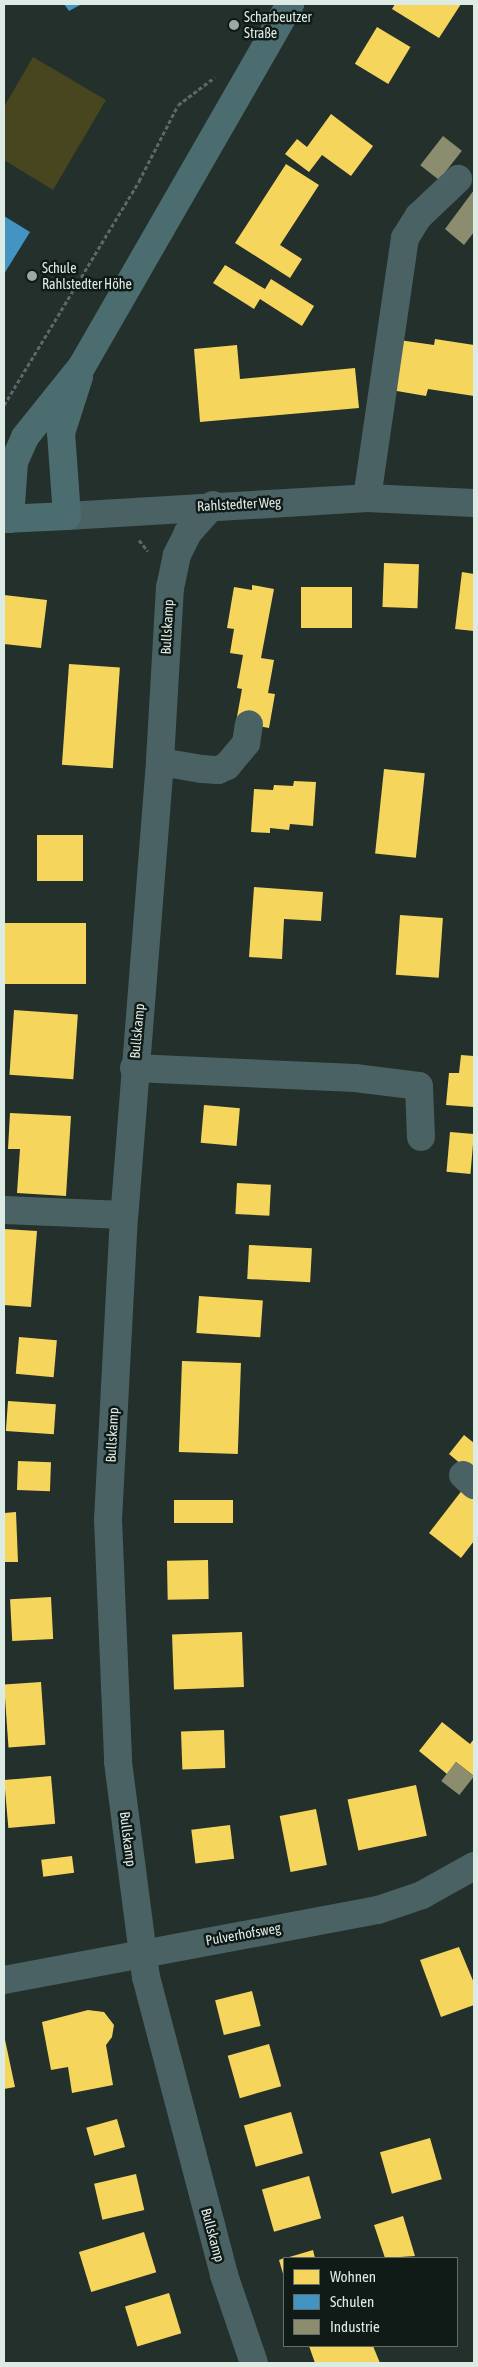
<!DOCTYPE html>
<meta charset="utf-8">
<style>
body{margin:0}
#map{position:relative;width:478px;height:2367px;overflow:hidden;background:#23302c;font-family:"Asap Condensed",sans-serif}
div>[style]{position:absolute}
.green>*{inset:0;background:#47461e}
.homes>*{inset:0;background:#f6d55c;transform-origin:0 0}
.schools>*{inset:0;background:#4393c3}
.industry>*{inset:0;background:#8c8c6e;transform-origin:0 0}
.path>*{height:3px;margin-top:-1.5px;transform-origin:0;background:repeating-linear-gradient(90deg,#586a69 0 4px,transparent 0 6.5px)}
.minor>*{height:28px;margin:-14px;padding:0 14px;transform-origin:14px;border-radius:14px;background:#4a6263}
.major>*{height:28px;margin:-14px;padding:0 14px;transform-origin:14px;border-radius:14px;background:#4c6d6f}
.dots>*{width:14px;height:14px;translate:-50% -50%;box-sizing:border-box;border:2px solid #101a17;border-radius:50%}
span{translate:-50% -50%;white-space:nowrap;text-align:center;line-height:1.15;-webkit-text-stroke:5px #101a17;paint-order:stroke}
.poi-label{font-size:14px;color:#ddebe5}
.left{translate:0 -50%;text-align:left}
.street-label{font-size:14px;color:#ddebe5}
.frame{position:absolute;inset:0;border:5px solid #ddebe5;pointer-events:none}
.legend{position:absolute;left:283px;top:2257px;width:175px;height:90px;box-sizing:border-box;background:#101a17;border:1px solid #626e69;margin:0;padding:6px 9px;list-style:none;font-size:15px;color:#ddebe5}
.legend li{display:flex;align-items:center;gap:10px;height:25px}
.legend b{width:25px;border:1px solid #626e69}
</style>
<div id="map">
<div class="green">
<i style="clip-path:polygon(33px 57px,106px 100px,53px 190px,4px 160px,4px 107px)"></i>
</div>
<div class="homes">
<i style="clip-path:polygon(395px 4px,461px 4px,439px 38px,392px 9px)"></i>
<i style="left:377px;top:27px;width:39px;height:43px;rotate:31deg"></i>
<i style="clip-path:polygon(331px 114px,373px 146px,351px 176px,322px 155px,309px 172px,285px 154px,297px 139px,307px 147px)"></i>
<i style="clip-path:polygon(286px 164px,319px 185px,280px 245px,302px 259px,290px 278px,235px 243px)"></i>
<i style="clip-path:polygon(225px 265px,265px 289px,271px 279px,314px 306px,302px 326px,260px 299px,254px 309px,213px 283px)"></i>
<i style="clip-path:polygon(435px 339px,474px 345px,474px 396px,428px 389px,426px 396px,391px 390px,399px 340px,434px 345px)"></i>
<i style="clip-path:polygon(237px 345px,240px 379px,355px 368px,359px 408px,200px 422px,194px 349px)"></i>
<i style="left:384px;top:563px;width:35px;height:44px;rotate:2deg"></i>
<i style="clip-path:polygon(462px 572px,474px 574px,474px 631px,455px 629px)"></i>
<i style="clip-path:polygon(252px 585px,274px 589px,261px 658px,274px 660px,268px 693px,275px 694px,269px 728px,236px 722px,242px 689px,237px 688px,243px 655px,230px 653px,234px 629px,227px 628px,234px 587px,252px 590px)"></i>
<i style="left:301px;top:587px;width:51px;height:41px"></i>
<i style="clip-path:polygon(4px 595px,47px 600px,41px 648px,4px 644px)"></i>
<i style="left:69px;top:664px;width:51px;height:101px;rotate:4deg"></i>
<i style="left:384px;top:769px;width:41px;height:85px;rotate:6deg"></i>
<i style="clip-path:polygon(294px 781px,316px 782px,313px 826px,290px 824px,289px 830px,270px 828px,270px 833px,251px 832px,254px 789px,273px 790px,274px 785px,293px 786px)"></i>
<i style="left:37px;top:835px;width:46px;height:46px"></i>
<i style="clip-path:polygon(254px 887px,323px 892px,321px 921px,284px 919px,282px 959px,249px 957px)"></i>
<i style="left:400px;top:915px;width:43px;height:60px;rotate:4deg"></i>
<i style="left:86px;top:923px;width:61px;height:82px;rotate:90deg"></i>
<i style="left:14px;top:1010px;width:64px;height:65px;rotate:4deg"></i>
<i style="clip-path:polygon(461px 1055px,474px 1056px,474px 1107px,446px 1105px,449px 1073px,459px 1073px)"></i>
<i style="left:204px;top:1105px;width:36px;height:38px;rotate:5deg"></i>
<i style="clip-path:polygon(10px 1113px,71px 1116px,66px 1196px,17px 1193px,20px 1149px,8px 1149px)"></i>
<i style="left:450px;top:1132px;width:24px;height:40px;rotate:5deg"></i>
<i style="left:237px;top:1183px;width:34px;height:31px;rotate:3deg"></i>
<i style="clip-path:polygon(4px 1229px,37px 1231px,31px 1307px,4px 1305px)"></i>
<i style="left:249px;top:1245px;width:63px;height:34px;rotate:3deg"></i>
<i style="left:199px;top:1296px;width:64px;height:37px;rotate:4deg"></i>
<i style="left:19px;top:1337px;width:38px;height:37px;rotate:5deg"></i>
<i style="left:182px;top:1361px;width:59px;height:91px;rotate:2deg"></i>
<i style="left:8px;top:1401px;width:48px;height:30px;rotate:4deg"></i>
<i style="clip-path:polygon(464px 1435px,474px 1443px,474px 1475px,449px 1454px)"></i>
<i style="left:18px;top:1461px;width:33px;height:29px;rotate:2deg"></i>
<i style="clip-path:polygon(463px 1489px,474px 1497px,474px 1541px,461px 1558px,429px 1533px)"></i>
<i style="left:174px;top:1500px;width:59px;height:23px"></i>
<i style="clip-path:polygon(16px 1512px,18px 1562px,4px 1562px,4px 1513px)"></i>
<i style="left:208px;top:1560px;width:39px;height:41px;rotate:89deg"></i>
<i style="left:51px;top:1597px;width:42px;height:41px;rotate:87deg"></i>
<i style="left:242px;top:1632px;width:55px;height:70px;rotate:88deg"></i>
<i style="left:41px;top:1682px;width:63px;height:37px;rotate:86deg"></i>
<i style="clip-path:polygon(442px 1722px,470px 1744px,474px 1739px,474px 1776px,456px 1762px,447px 1774px,419px 1751px)"></i>
<i style="left:224px;top:1730px;width:38px;height:43px;rotate:88deg"></i>
<i style="left:51px;top:1776px;width:48px;height:47px;rotate:85deg"></i>
<i style="left:416px;top:1785px;width:52px;height:70px;rotate:78deg"></i>
<i style="left:316px;top:1809px;width:57px;height:37px;rotate:79deg"></i>
<i style="left:230px;top:1825px;width:34px;height:39px;rotate:83deg"></i>
<i style="left:72px;top:1856px;width:17px;height:31px;rotate:83deg"></i>
<i style="clip-path:polygon(459px 1947px,474px 1983px,474px 2005px,441px 2017px,420px 1960px)"></i>
<i style="left:252px;top:1991px;width:36px;height:38px;rotate:76deg"></i>
<i style="clip-path:polygon(88px 2010px,104px 2012px,114px 2025px,112px 2037px,106px 2045px,113px 2085px,72px 2093px,68px 2067px,51px 2070px,42px 2022px)"></i>
<i style="clip-path:polygon(4px 2035px,15px 2087px,4px 2089px)"></i>
<i style="left:269px;top:2044px;width:44px;height:43px;rotate:74deg"></i>
<i style="left:291px;top:2112px;width:43px;height:49px;rotate:74deg"></i>
<i style="left:117px;top:2119px;width:29px;height:32px;rotate:74deg"></i>
<i style="left:430px;top:2138px;width:43px;height:52px;rotate:74deg"></i>
<i style="left:136px;top:2174px;width:37px;height:43px;rotate:77deg"></i>
<i style="left:309px;top:2176px;width:44px;height:49px;rotate:74deg"></i>
<i style="clip-path:polygon(403px 2216px,415px 2256px,385px 2258px,374px 2225px)"></i>
<i style="left:144px;top:2232px;width:42px;height:68px;rotate:73deg"></i>
<i style="clip-path:polygon(313px 2250px,315px 2258px,286px 2258px)"></i>
<i style="clip-path:polygon(284px 2258px,284px 2277px,279px 2260px)"></i>
<i style="left:169px;top:2293px;width:42px;height:46px;rotate:73deg"></i>
<i style="clip-path:polygon(309px 2346px,373px 2346px,380px 2363px,315px 2363px)"></i>
</div>
<div class="schools">
<i style="clip-path:polygon(64px 4px,82px 4px,69px 11px)"></i>
<i style="clip-path:polygon(4px 216px,30px 232px,4px 274px)"></i>
</div>
<div class="industry">
<i style="left:443px;top:136px;width:24px;height:37px;rotate:38deg"></i>
<i style="clip-path:polygon(474px 190px,474px 232px,464px 245px,445px 229px)"></i>
<i style="left:456px;top:1762px;width:23px;height:24px;rotate:38deg"></i>
</div>
<div class="path">
<i style="left:4px;top:405px;width:262px;rotate:-58.9deg"></i>
<i style="left:139px;top:181px;width:85px;rotate:-62.8deg"></i>
<i style="left:178px;top:105px;width:46px;rotate:-37.1deg"></i>
<i style="left:139px;top:540px;width:14px;rotate:51deg"></i>
</div>
<div class="minor">
<i style="left:367px;top:498px;width:263px;rotate:-81.7deg"></i>
<i style="left:405px;top:238px;width:26px;rotate:-58deg"></i>
<i style="left:419px;top:216px;width:54px;rotate:-43.5deg"></i>
<i style="left:213px;top:505px;width:38px;rotate:132deg"></i>
<i style="left:188px;top:533px;width:25px;rotate:117deg"></i>
<i style="left:177px;top:555px;width:33px;rotate:102deg"></i>
<i style="left:170px;top:587px;width:175px;rotate:93.3deg"></i>
<i style="left:160px;top:762px;width:454px;rotate:94.5deg"></i>
<i style="left:124px;top:1215px;width:304px;rotate:93deg"></i>
<i style="left:108px;top:1519px;width:243px;rotate:87.6deg"></i>
<i style="left:118px;top:1762px;width:217px;rotate:82.6deg"></i>
<i style="left:146px;top:1977px;width:308px;rotate:75.3deg"></i>
<i style="left:224px;top:2275px;width:93px;rotate:71.2deg"></i>
<i style="left:67px;top:516px;width:301px;rotate:-3.4deg"></i>
<i style="left:367px;top:498px;width:107px;rotate:2.7deg"></i>
<i style="left:160px;top:762px;width:43px;rotate:9.5deg"></i>
<i style="left:202px;top:769px;width:16px;rotate:4deg"></i>
<i style="left:218px;top:770px;width:10px;rotate:-24deg"></i>
<i style="left:227px;top:766px;width:30px;rotate:-50deg"></i>
<i style="left:246px;top:743px;width:19px;rotate:-81deg"></i>
<i style="left:134px;top:1068px;width:221px;rotate:2.6deg"></i>
<i style="left:355px;top:1078px;width:64px;rotate:7.1deg"></i>
<i style="left:419px;top:1086px;width:51px;rotate:87.8deg"></i>
<i style="left:4px;top:1210px;width:120px;rotate:2.4deg"></i>
<i style="left:463px;top:1475px;width:15px;rotate:42deg"></i>
<i style="left:4px;top:1980px;width:380px;rotate:-10.6deg"></i>
<i style="left:378px;top:1910px;width:46px;rotate:-18.8deg"></i>
<i style="left:422px;top:1895px;width:60px;rotate:-29.1deg"></i>
</div>
<div class="major">
<i style="left:4px;top:519px;width:63px;rotate:-2.7deg"></i>
<i style="left:67px;top:516px;width:83px;rotate:-94.1deg"></i>
<i style="left:61px;top:433px;width:59px;rotate:-72.2deg"></i>
<i style="left:10px;top:519px;width:57px;rotate:-86deg"></i>
<i style="left:14px;top:462px;width:27px;rotate:-66deg"></i>
<i style="left:25px;top:437px;width:91px;rotate:-51.2deg"></i>
<i style="left:82px;top:366px;width:418px;rotate:-60.1deg"></i>
</div>
<div class="dots">
<i style="left:234px;top:25px;background:#9caaa4"></i>
<i style="left:32px;top:276px;background:#9caaa4"></i>
</div>
<div class="poi-label">
<span class="left" style="left:244px;top:25px">Scharbeutzer<br>Straße</span>
<span class="left" style="left:42px;top:276px">Schule<br>Rahlstedter Höhe</span>
</div>
<div class="street-label">
<span style="left:239px;top:504px;rotate:-3deg">Rahlstedter Weg</span>
<span style="left:167px;top:627px;rotate:-87deg">Bullskamp</span>
<span style="left:137px;top:1031px;rotate:-85deg">Bullskamp</span>
<span style="left:112px;top:1435px;rotate:-87deg">Bullskamp</span>
<span style="left:128px;top:1839px;rotate:83deg">Bullskamp</span>
<span style="left:243px;top:1934px;rotate:-10deg">Pulverhofsweg</span>
<span style="left:213px;top:2235px;rotate:75deg">Bullskamp</span>
</div>
<div class="frame"></div>
<ul class="legend">
<li><b style="height:14px;background:#f6d55c"></b>Wohnen</li>
<li><b style="height:14px;background:#4393c3"></b>Schulen</li>
<li><b style="height:14px;background:#8c8c6e"></b>Industrie</li>
</ul>
</div>
